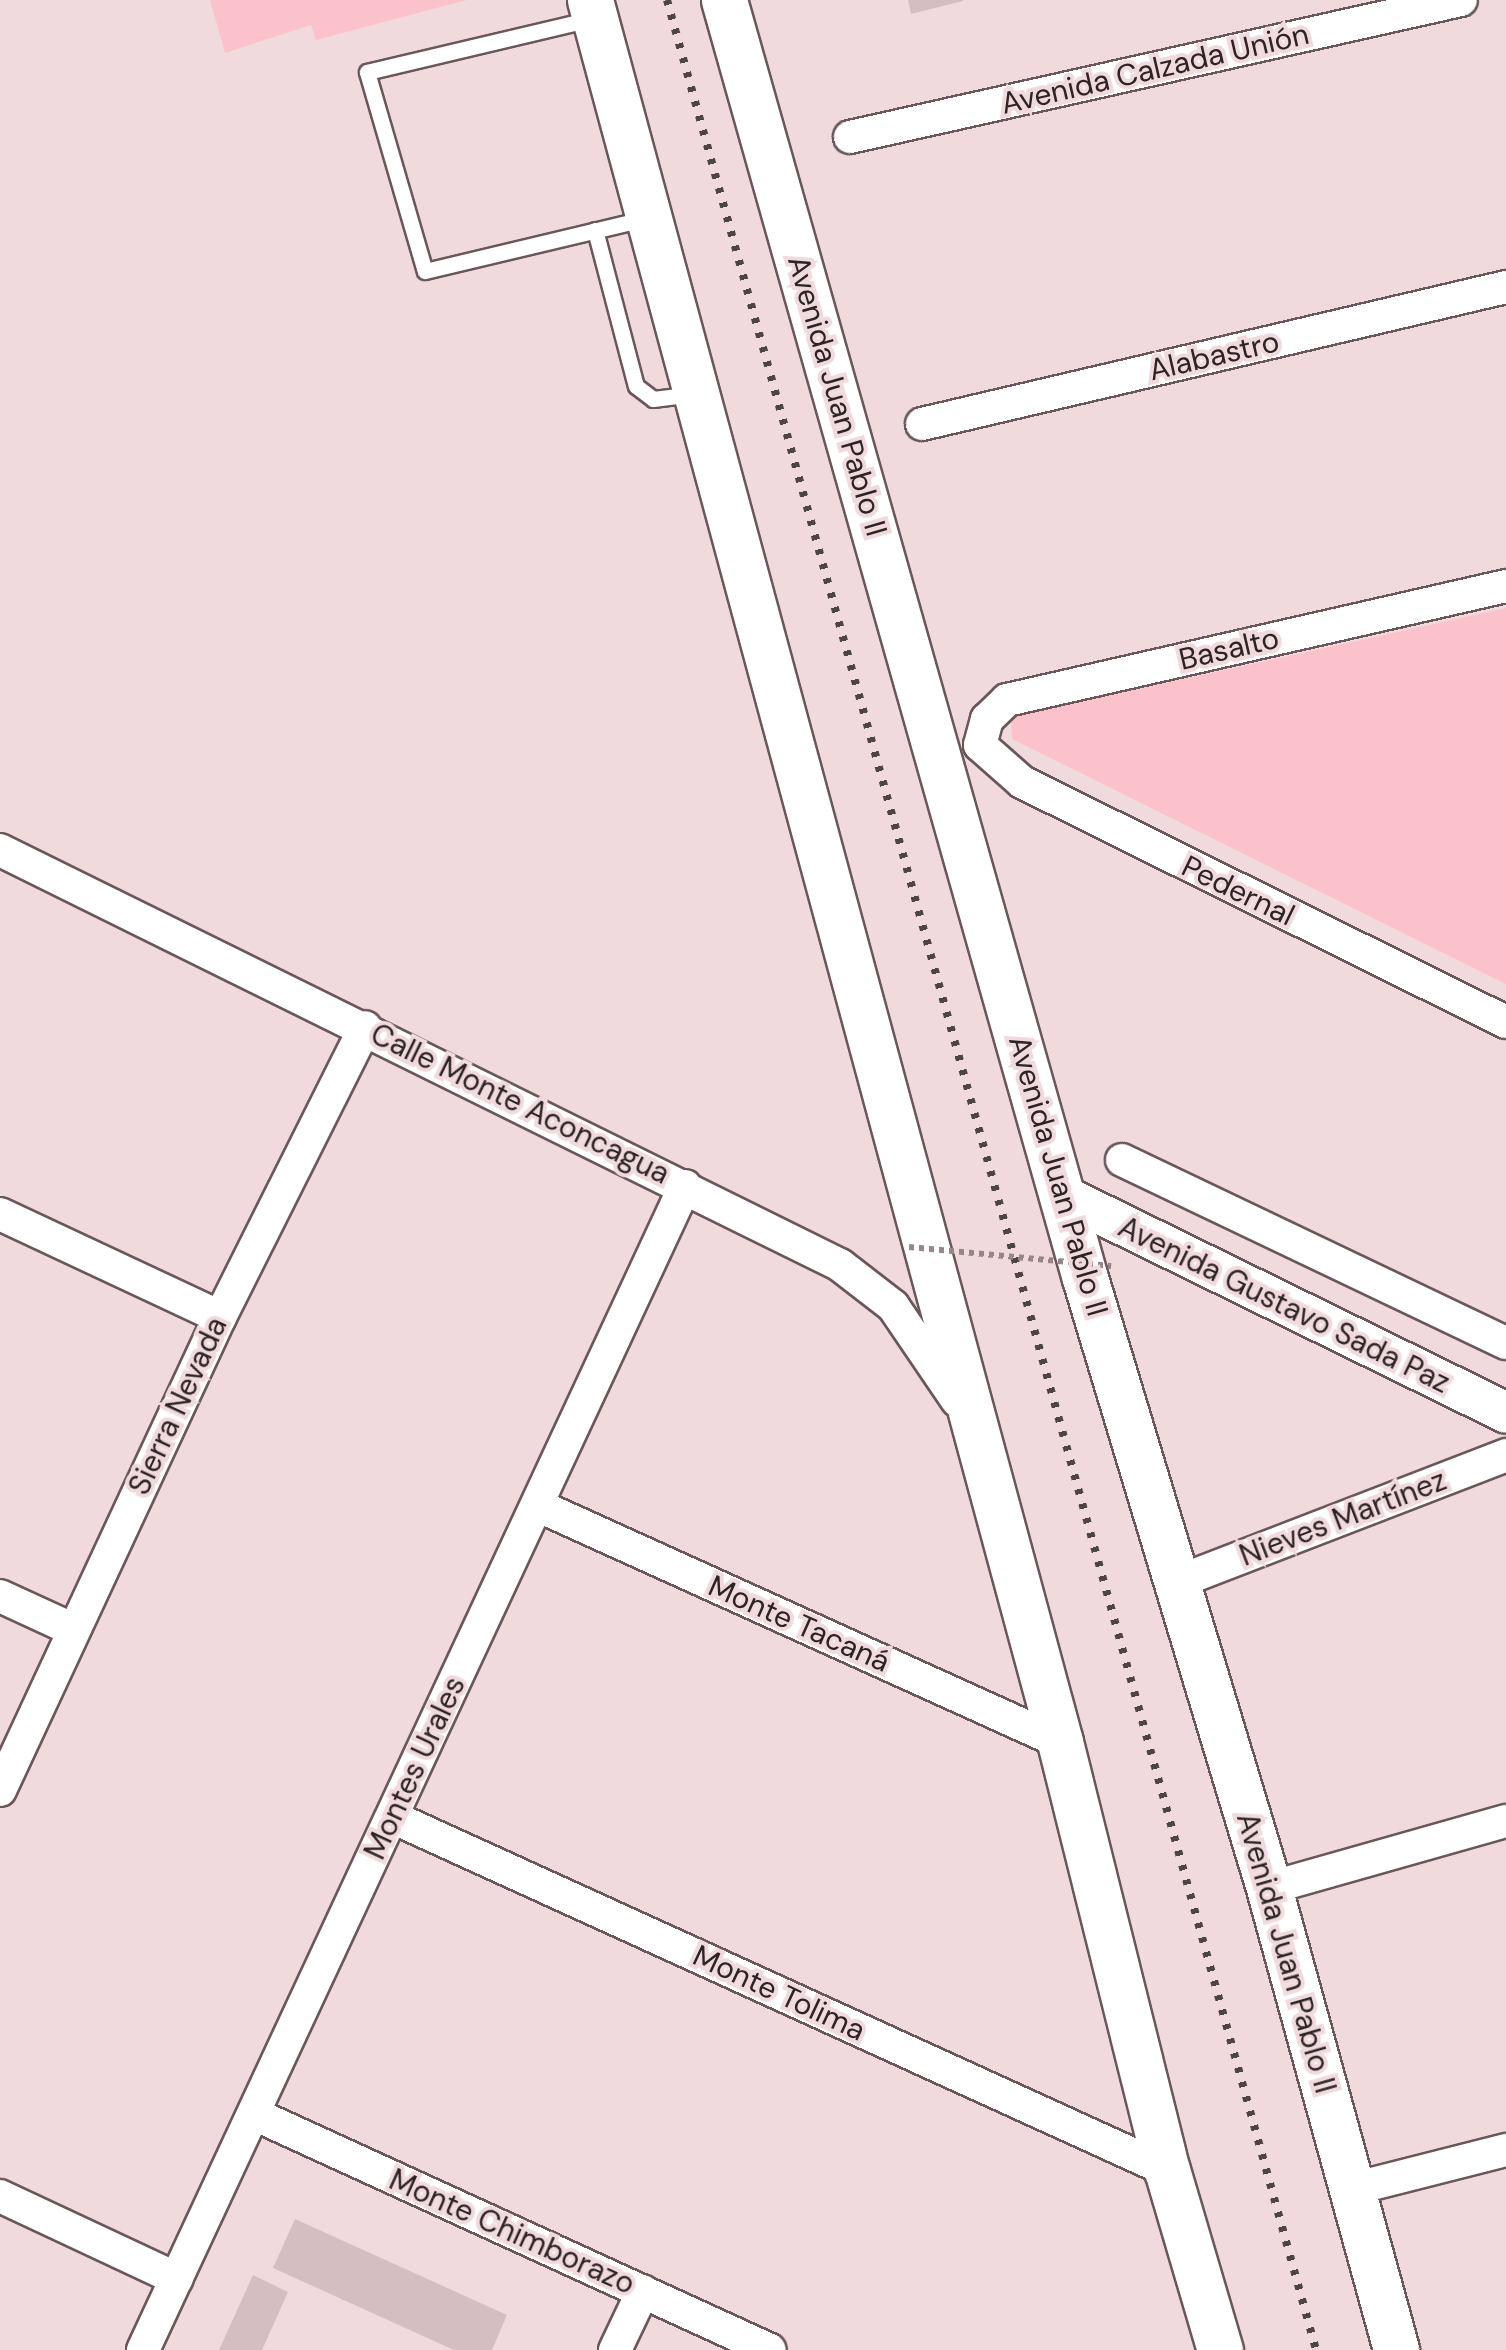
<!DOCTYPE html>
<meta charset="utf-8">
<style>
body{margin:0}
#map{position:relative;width:1506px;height:2350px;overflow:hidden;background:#f1dadd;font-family:"DM Sans",sans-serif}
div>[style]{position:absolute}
.green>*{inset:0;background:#fbc2cb}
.building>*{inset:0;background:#d4bec1}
.roads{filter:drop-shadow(2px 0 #695759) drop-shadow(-2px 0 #695759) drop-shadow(0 2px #695759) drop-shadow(0 -2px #695759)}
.service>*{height:15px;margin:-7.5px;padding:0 7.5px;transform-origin:7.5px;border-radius:7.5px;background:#fff}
.minor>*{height:32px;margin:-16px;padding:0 16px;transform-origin:16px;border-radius:16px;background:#fff}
.tertiary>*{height:40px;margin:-20px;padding:0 20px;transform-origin:20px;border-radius:20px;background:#fff}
.secondary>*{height:45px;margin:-22.5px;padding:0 22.5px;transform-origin:22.5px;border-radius:22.5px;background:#fff}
.rail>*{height:8px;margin-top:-4px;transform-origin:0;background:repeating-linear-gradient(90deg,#4e4445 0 5px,transparent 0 15px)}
.path-bridge>*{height:6px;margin-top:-3px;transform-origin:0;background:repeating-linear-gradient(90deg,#978689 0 5px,transparent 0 10px)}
span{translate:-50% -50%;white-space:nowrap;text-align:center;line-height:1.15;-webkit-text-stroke:8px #f1dadd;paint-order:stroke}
.street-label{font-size:30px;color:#2b2324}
</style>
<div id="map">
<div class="green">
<i style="clip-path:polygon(210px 0,467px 0,316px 40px,311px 25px,225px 53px)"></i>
<i style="clip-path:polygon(1506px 608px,1506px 984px,1012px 739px,1011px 717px)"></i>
</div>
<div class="building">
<i style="clip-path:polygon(908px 0,963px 0,963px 1px,911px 14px)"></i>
<i style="clip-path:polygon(295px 2219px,507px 2315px,492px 2350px,454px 2350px,273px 2268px)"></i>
<i style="clip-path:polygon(253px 2275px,288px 2292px,262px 2350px,219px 2350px)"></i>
</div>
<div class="roads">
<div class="service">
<i style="left:591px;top:19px;width:230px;rotate:166.7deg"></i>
<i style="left:367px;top:72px;width:207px;rotate:73.8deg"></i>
<i style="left:425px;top:271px;width:225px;rotate:-13.4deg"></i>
<i style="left:595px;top:230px;width:161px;rotate:75.3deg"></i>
<i style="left:636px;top:386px;width:21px;rotate:37deg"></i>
<i style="left:653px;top:399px;width:38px;rotate:-7deg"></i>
</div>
<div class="minor">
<i style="left:850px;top:137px;width:626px;rotate:-12.64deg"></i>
<i style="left:922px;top:424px;width:600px;rotate:-13.2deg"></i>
<i style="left:1506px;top:586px;width:512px;rotate:167.13deg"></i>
<i style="left:1007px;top:700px;width:28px;rotate:136deg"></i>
<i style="left:987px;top:719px;width:27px;rotate:105deg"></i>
<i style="left:980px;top:745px;width:56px;rotate:41.4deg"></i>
<i style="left:1022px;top:782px;width:540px;rotate:26.38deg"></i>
<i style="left:0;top:850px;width:937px;rotate:26.29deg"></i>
<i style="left:840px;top:1265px;width:67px;rotate:37.7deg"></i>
<i style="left:893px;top:1306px;width:114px;rotate:55.8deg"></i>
<i style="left:1122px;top:1160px;width:425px;rotate:25.5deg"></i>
<i style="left:0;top:1214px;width:243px;rotate:25.1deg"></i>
<i style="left:539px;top:1506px;width:572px;rotate:24.37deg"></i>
<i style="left:1180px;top:1581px;width:350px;rotate:-21.1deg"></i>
<i style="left:0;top:1596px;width:81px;rotate:24.7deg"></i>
<i style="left:0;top:1790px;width:522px;rotate:-65.06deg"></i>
<i style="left:220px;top:1317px;width:324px;rotate:-63.4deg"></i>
<i style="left:392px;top:1817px;width:852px;rotate:24.49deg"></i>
<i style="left:1269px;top:1888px;width:246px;rotate:-15.8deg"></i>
<i style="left:254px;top:2114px;width:567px;rotate:24.58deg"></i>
<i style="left:1352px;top:2189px;width:159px;rotate:-14.2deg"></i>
<i style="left:0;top:2196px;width:195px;rotate:25.1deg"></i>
<i style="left:143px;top:2350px;width:1284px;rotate:-65.03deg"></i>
<i style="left:615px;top:2350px;width:65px;rotate:-64.6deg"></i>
</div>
<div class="tertiary">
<i style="left:1064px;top:1196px;width:492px;rotate:26.1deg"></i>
</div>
<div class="secondary">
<i style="left:590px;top:0;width:1804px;rotate:74.9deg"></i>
<i style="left:1060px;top:1742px;width:441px;rotate:76deg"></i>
<i style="left:1167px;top:2170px;width:188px;rotate:73.6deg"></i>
<i style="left:724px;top:0;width:1328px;rotate:74.23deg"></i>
<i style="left:1085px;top:1278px;width:637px;rotate:73.21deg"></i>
<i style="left:1269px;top:1888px;width:479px;rotate:74.6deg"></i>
</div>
</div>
<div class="rail">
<i style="left:667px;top:0;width:2438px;rotate:74.56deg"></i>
</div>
<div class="path-bridge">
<i style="left:909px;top:1247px;width:203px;rotate:5.4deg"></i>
</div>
<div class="street-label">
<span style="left:1155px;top:69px;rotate:-13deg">Avenida Calzada Unión</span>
<span style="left:1214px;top:356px;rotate:-13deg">Alabastro</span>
<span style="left:837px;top:396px;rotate:74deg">Avenida Juan Pablo II</span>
<span style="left:1229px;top:649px;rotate:-13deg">Basalto</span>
<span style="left:1238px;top:891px;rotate:26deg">Pedernal</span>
<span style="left:520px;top:1104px;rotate:26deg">Calle Monte Aconcagua</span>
<span style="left:1058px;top:1176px;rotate:74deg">Avenida Juan Pablo II</span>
<span style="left:1284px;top:1305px;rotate:26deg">Avenida Gustavo Sada Paz</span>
<span style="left:178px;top:1406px;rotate:-65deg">Sierra Nevada</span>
<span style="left:1343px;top:1518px;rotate:-21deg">Nieves Martínez</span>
<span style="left:799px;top:1624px;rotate:24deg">Monte Tacaná</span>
<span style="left:415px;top:1768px;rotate:-65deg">Montes Urales</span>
<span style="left:1286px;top:1953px;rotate:74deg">Avenida Juan Pablo II</span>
<span style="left:779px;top:1993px;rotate:25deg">Monte Tolima</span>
<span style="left:512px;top:2232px;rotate:24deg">Monte Chimborazo</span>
</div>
</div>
